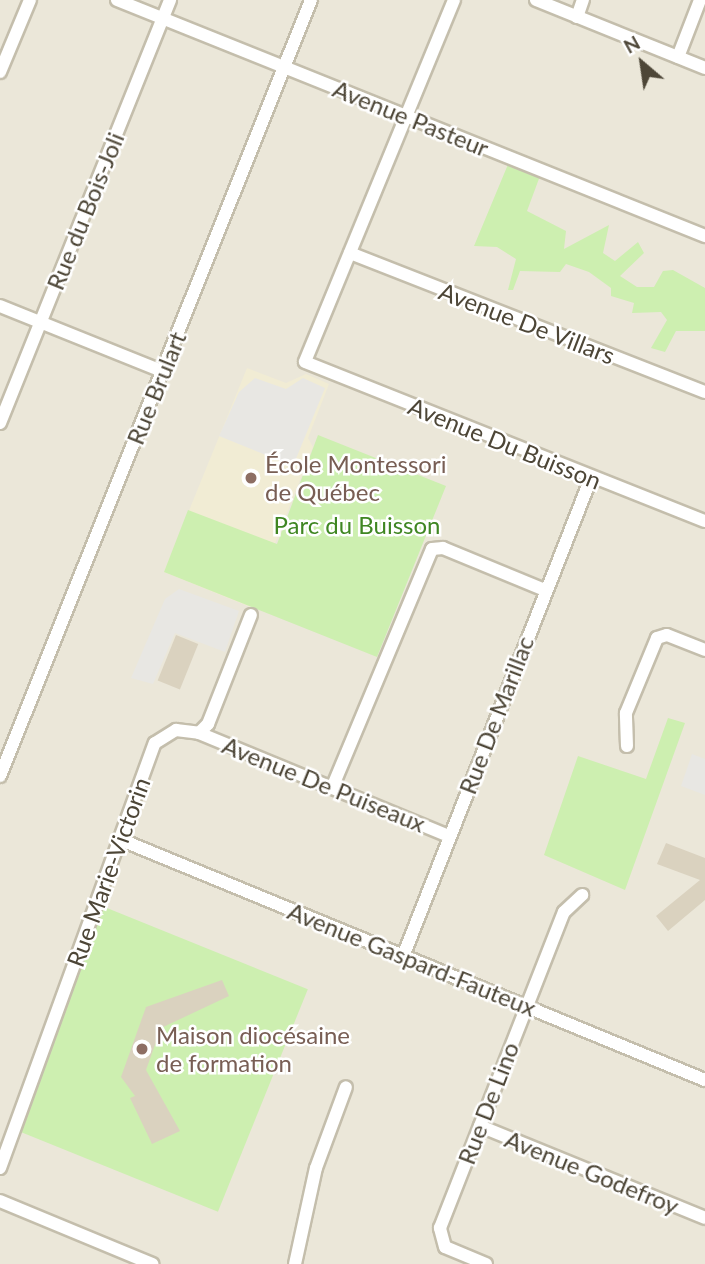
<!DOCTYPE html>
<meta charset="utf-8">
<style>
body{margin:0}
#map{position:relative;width:705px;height:1264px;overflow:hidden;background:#f7f4eb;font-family:Lato,sans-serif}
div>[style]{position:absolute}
.residential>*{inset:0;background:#ebe7d9;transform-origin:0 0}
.education>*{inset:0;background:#f1ecd4}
.green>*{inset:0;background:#cdefb0;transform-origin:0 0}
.parking>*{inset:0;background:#e8e7e3}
.building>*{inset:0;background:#dad2bf;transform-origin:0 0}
.roads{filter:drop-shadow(2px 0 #c4beac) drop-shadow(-2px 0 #c4beac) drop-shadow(0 2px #c4beac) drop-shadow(0 -2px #c4beac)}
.minor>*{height:12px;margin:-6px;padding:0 6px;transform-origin:6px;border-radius:6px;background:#fff}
.dots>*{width:19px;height:19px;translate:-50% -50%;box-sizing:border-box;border:4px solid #fff;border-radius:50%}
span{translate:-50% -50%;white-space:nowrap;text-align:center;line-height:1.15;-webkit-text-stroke:5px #fff;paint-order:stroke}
.street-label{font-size:24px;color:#4d4637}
.education-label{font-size:24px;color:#785e54}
.left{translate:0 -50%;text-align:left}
.park-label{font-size:24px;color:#3f8622}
.north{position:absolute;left:607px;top:28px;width:70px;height:70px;-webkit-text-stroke:5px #fff;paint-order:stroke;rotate:331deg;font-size:19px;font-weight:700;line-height:28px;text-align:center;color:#4d4637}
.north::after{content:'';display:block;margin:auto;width:24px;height:32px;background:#4d4637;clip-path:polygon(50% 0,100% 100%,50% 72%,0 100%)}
</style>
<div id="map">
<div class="residential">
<i style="left:0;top:0;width:705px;height:1264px"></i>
</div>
<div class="education">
<i style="clip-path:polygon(247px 368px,286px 383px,306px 374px,329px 384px,308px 438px,313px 447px,250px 607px,164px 572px)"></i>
</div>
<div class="green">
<i style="clip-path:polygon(509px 162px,540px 176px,527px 211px,566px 231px,564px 249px,609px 225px,603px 253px,615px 261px,638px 242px,644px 253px,620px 276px,637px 287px,654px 287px,663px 271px,673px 270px,705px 288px,705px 331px,676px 331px,665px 352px,651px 348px,667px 320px,661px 312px,632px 313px,634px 303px,611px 296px,611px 288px,589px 272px,566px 264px,560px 272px,520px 271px,513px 290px,508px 290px,516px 259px,497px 247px,474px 246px)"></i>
<i style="clip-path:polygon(318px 435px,446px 486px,377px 657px,164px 572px,188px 510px,277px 544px)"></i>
<i style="clip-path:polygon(668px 718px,685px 723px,625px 890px,544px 855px,578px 756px,646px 779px)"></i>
<i style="left:102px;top:906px;width:222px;height:240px;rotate:22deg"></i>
</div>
<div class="parking">
<i style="clip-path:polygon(255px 378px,286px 389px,303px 378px,325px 388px,293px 466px,219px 436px,239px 392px)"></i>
<i style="clip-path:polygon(179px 589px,239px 611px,225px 652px,175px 633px,153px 684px,131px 678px,165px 599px)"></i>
<i style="clip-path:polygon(692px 754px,705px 759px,705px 795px,681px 786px)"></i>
</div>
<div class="building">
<i style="left:176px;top:635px;width:24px;height:49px;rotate:22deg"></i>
<i style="clip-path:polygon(666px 843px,705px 858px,705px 900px,668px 931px,656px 916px,700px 880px,657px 864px)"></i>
<i style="clip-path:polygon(222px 980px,229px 996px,161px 1028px,146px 1070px,180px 1131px,152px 1144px,130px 1098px,135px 1096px,121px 1077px,146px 1007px)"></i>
</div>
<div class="roads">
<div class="minor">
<i style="left:117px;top:0;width:634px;rotate:21.87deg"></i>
<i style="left:454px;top:0;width:391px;rotate:112.4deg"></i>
<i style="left:305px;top:362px;width:430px;rotate:21.7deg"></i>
<i style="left:536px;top:0;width:182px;rotate:21.9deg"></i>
<i style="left:577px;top:17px;width:18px;rotate:-71deg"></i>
<i style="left:678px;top:57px;width:61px;rotate:-68.9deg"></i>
<i style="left:0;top:72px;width:78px;rotate:-67.4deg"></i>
<i style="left:350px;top:253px;width:381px;rotate:21.4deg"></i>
<i style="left:0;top:306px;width:175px;rotate:21.9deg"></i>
<i style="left:0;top:423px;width:456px;rotate:-68.1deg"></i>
<i style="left:199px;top:733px;width:270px;rotate:22.4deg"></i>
<i style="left:627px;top:746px;width:33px;rotate:-92deg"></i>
<i style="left:626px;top:713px;width:81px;rotate:-67.5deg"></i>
<i style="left:657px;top:638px;width:10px;rotate:-17deg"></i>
<i style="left:667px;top:635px;width:41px;rotate:21.5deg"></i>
<i style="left:0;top:776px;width:836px;rotate:-68.16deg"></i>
<i style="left:332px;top:788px;width:259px;rotate:-67.3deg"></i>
<i style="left:432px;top:549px;width:11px;rotate:-5deg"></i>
<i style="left:443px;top:548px;width:110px;rotate:22.4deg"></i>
<i style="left:119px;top:839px;width:634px;rotate:22.36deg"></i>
<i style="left:404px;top:954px;width:511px;rotate:-68.55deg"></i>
<i style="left:480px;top:1126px;width:243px;rotate:22.2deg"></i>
<i style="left:0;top:1168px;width:452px;rotate:-70deg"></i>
<i style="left:155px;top:743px;width:25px;rotate:-32deg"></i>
<i style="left:176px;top:730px;width:23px;rotate:7deg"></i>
<i style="left:199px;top:733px;width:13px;rotate:-45deg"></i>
<i style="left:208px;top:724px;width:117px;rotate:-68.5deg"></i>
<i style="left:0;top:1201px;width:165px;rotate:22.5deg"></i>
<i style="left:295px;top:1264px;width:98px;rotate:-77.7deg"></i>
<i style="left:316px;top:1168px;width:86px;rotate:-69.7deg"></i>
<i style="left:486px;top:1264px;width:44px;rotate:-157.5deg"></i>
<i style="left:445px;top:1247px;width:20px;rotate:-105deg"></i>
<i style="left:440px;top:1228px;width:339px;rotate:-68.6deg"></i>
<i style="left:564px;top:912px;width:25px;rotate:-43deg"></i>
</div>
</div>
<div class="dots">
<i style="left:251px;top:478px;background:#8d6e63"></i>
<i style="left:142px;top:1049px;background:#8d6e63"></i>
</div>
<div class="street-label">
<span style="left:411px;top:118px;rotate:22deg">Avenue Pasteur</span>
<span style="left:85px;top:211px;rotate:-68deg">Rue du Bois-Joli</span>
<span style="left:527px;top:323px;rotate:21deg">Avenue De Villars</span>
<span style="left:156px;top:388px;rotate:-68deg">Rue Brulart</span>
<span style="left:505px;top:443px;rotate:22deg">Avenue Du Buisson</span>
<span style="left:496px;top:715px;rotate:-69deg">Rue De Marillac</span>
<span style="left:324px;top:784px;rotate:22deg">Avenue De Puiseaux</span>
<span style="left:108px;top:872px;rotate:-70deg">Rue Marie-Victorin</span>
<span style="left:412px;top:959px;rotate:22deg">Avenue Gaspard-Fauteux</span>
<span style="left:488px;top:1103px;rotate:-69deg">Rue De Lino</span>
<span style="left:592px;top:1172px;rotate:22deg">Avenue Godefroy</span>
</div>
<div class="education-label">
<span class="left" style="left:265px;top:478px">École Montessori<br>de Québec</span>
<span class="left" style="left:156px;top:1049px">Maison diocésaine<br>de formation</span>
</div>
<div class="park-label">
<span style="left:357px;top:525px">Parc du Buisson</span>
</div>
<div class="north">N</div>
</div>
